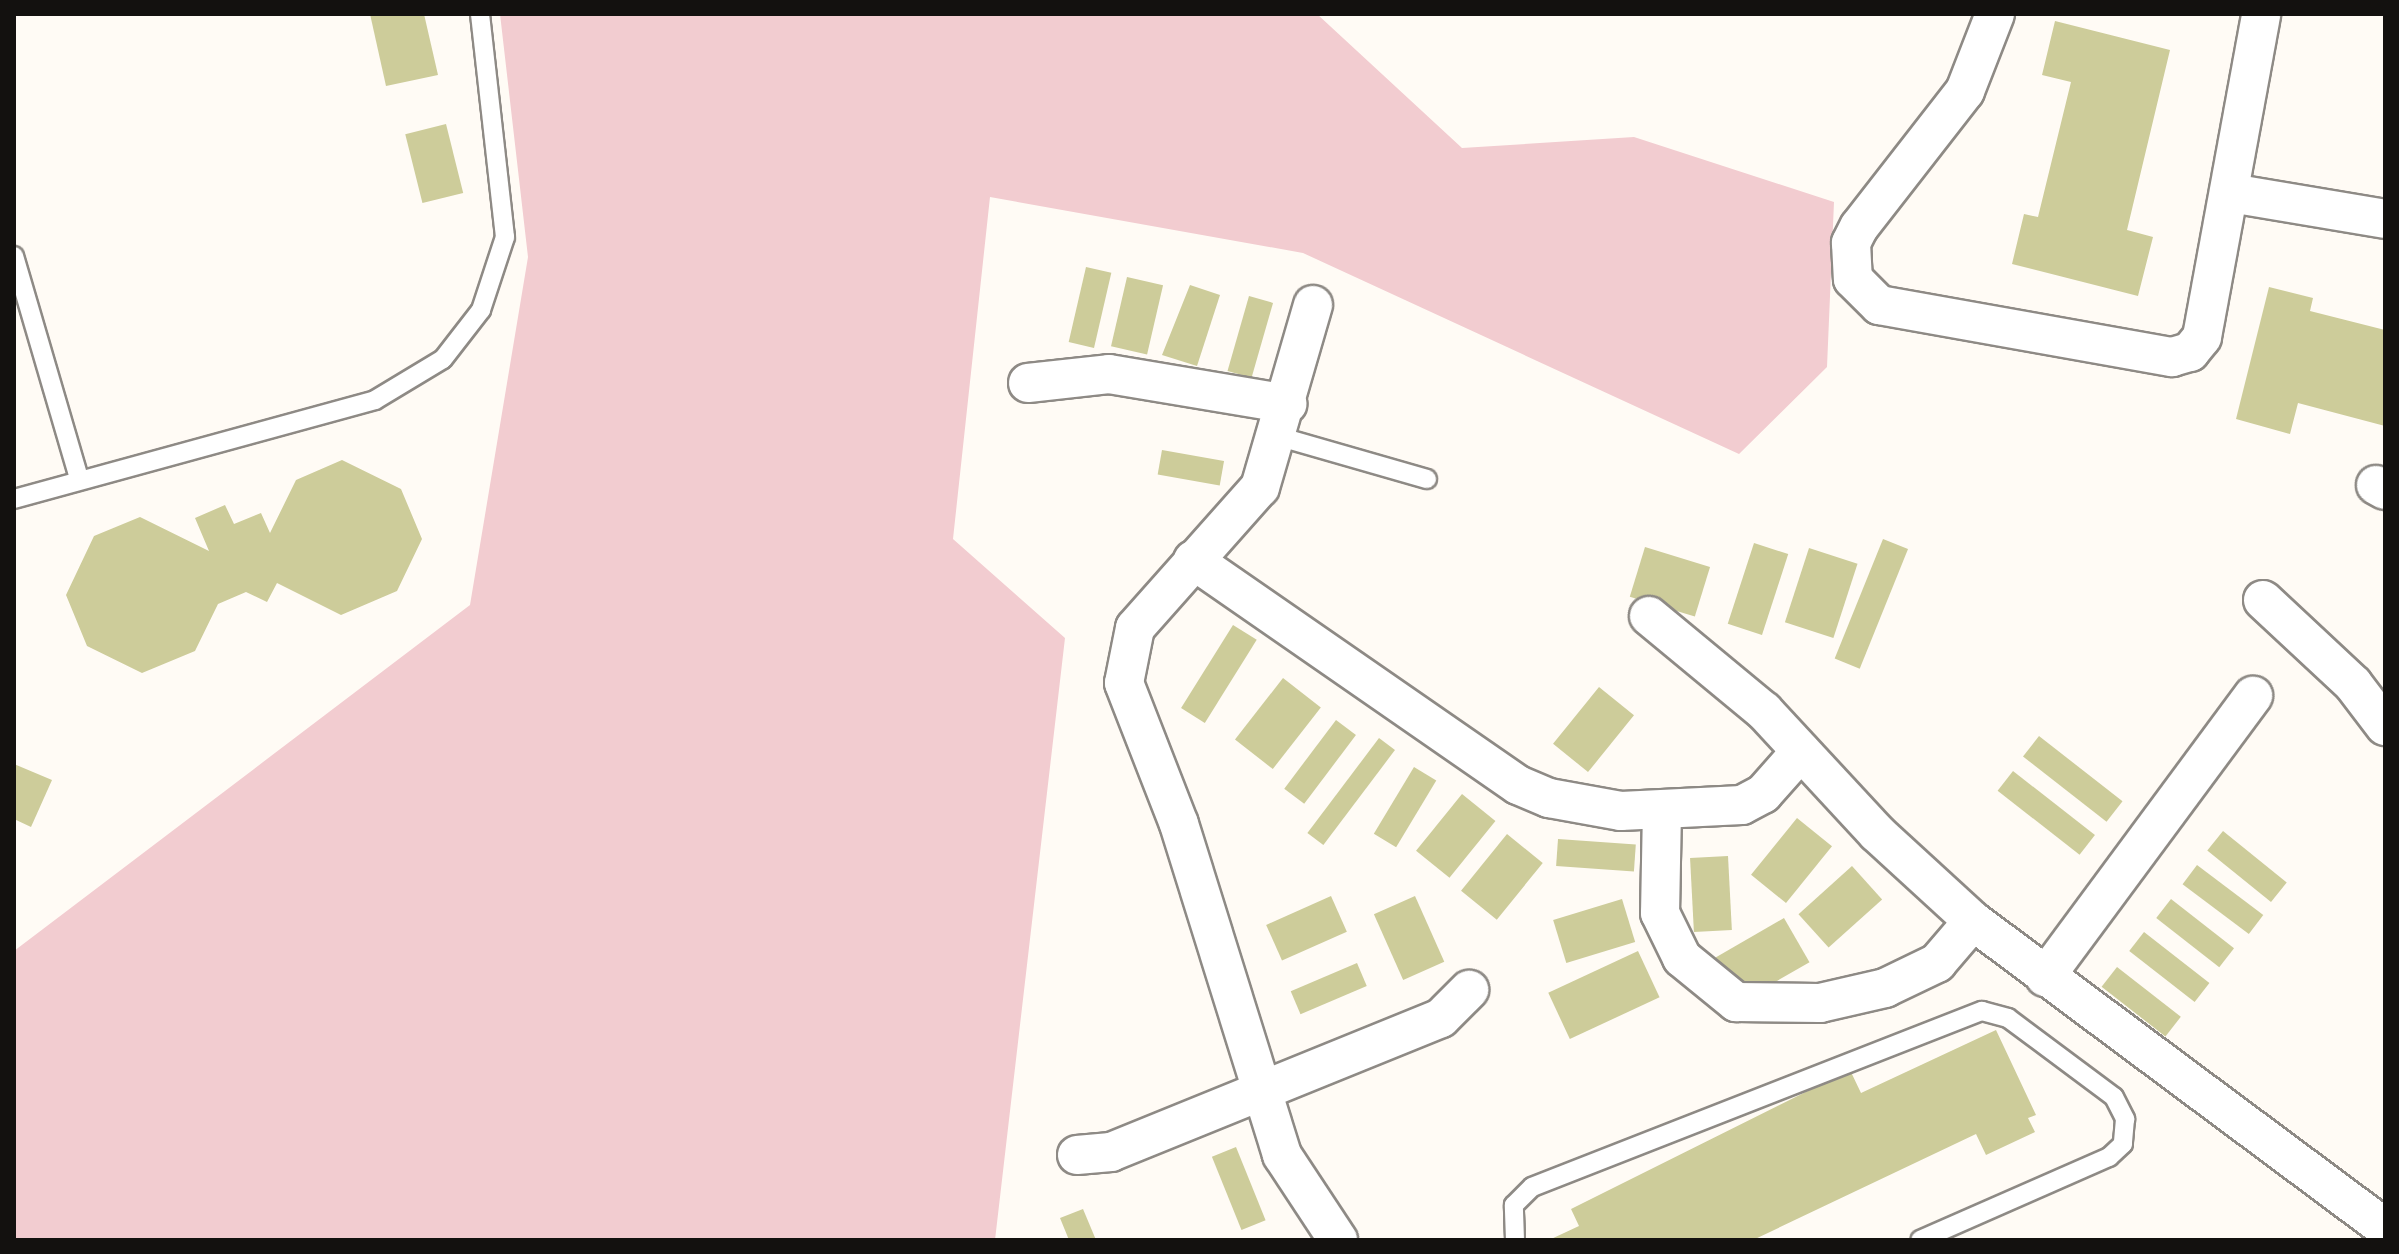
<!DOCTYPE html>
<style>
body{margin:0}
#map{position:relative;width:2399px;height:1254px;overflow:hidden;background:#fffbf5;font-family:"IBM Plex Sans",sans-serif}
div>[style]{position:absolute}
.green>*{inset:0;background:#f2ccd0}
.building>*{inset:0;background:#cdcc9a;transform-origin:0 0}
.roads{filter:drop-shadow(2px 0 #8e8a85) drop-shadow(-2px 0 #8e8a85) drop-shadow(0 2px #8e8a85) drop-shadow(0 -2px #8e8a85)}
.lane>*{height:18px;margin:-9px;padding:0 9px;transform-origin:9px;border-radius:9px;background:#fff}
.street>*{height:38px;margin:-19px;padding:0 19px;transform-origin:19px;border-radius:19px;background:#fff}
span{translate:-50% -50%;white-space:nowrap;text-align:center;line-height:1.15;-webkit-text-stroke:6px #fff;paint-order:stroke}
.frame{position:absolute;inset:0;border:16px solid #13110f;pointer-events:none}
</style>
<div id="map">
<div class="green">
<i style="clip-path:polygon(500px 14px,1317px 14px,1462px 148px,1634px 137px,1834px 202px,1827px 367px,1739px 454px,1303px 253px,990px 197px,953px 539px,1065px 638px,995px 1240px,14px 1240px,14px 951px,470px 605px,528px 257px)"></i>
</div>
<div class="building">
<i style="clip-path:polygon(370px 14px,424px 14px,438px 75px,386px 86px)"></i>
<i style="clip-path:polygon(2055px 21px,2170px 50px,2127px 230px,2153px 237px,2138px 296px,2012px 264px,2024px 214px,2038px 217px,2071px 82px,2042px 75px)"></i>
<i style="left:446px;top:124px;width:71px;height:42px;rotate:76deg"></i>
<i style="left:1086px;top:267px;width:26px;height:77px;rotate:13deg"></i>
<i style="left:1127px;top:277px;width:37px;height:71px;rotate:13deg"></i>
<i style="clip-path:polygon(1190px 285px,1220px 295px,1197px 366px,1162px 355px)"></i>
<i style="clip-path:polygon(2269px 287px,2313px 298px,2310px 311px,2385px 330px,2385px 426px,2298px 403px,2290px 434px,2236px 419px)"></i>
<i style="left:1249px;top:296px;width:25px;height:78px;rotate:16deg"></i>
<i style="left:1162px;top:450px;width:63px;height:25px;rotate:10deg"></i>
<i style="clip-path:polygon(342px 460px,401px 489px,422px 539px,397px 591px,341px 615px,277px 583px,267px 602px,246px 592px,218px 604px,195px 651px,142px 673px,87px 646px,66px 595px,94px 536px,140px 517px,209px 551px,195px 518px,225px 505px,234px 524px,261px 513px,270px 533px,296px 480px)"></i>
<i style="left:1883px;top:539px;width:27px;height:129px;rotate:22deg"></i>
<i style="left:1754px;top:543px;width:36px;height:85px;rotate:18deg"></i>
<i style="left:1645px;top:547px;width:68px;height:52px;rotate:17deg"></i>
<i style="left:1809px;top:548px;width:51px;height:78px;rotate:18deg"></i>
<i style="left:1233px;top:625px;width:28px;height:98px;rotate:32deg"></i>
<i style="left:1283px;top:678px;width:48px;height:78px;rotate:38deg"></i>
<i style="left:1599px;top:687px;width:45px;height:73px;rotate:39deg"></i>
<i style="left:1336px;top:720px;width:25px;height:86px;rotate:37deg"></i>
<i style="left:2039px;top:736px;width:106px;height:26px;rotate:38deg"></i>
<i style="left:1379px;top:738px;width:20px;height:119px;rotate:37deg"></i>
<i style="clip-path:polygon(14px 764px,52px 780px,31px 827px,14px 819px)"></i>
<i style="left:1414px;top:767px;width:26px;height:78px;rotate:31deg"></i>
<i style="left:2013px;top:771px;width:104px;height:25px;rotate:38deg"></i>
<i style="left:1462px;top:794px;width:43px;height:73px;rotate:39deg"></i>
<i style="left:1797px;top:818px;width:45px;height:73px;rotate:39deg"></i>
<i style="left:2223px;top:831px;width:82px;height:25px;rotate:39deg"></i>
<i style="left:1507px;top:834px;width:46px;height:73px;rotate:39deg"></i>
<i style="left:1558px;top:839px;width:78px;height:27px;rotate:4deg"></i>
<i style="left:1728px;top:856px;width:74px;height:38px;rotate:87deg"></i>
<i style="left:2197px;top:865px;width:83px;height:24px;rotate:37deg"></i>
<i style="left:1852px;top:866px;width:45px;height:72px;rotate:48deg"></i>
<i style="left:1331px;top:896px;width:39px;height:71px;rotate:66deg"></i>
<i style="left:1415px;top:896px;width:72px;height:45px;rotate:66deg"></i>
<i style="left:1622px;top:899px;width:45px;height:72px;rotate:73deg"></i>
<i style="left:2171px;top:899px;width:80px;height:24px;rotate:38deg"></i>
<i style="left:1784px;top:918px;width:51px;height:79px;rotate:60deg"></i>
<i style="left:2144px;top:932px;width:83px;height:24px;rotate:38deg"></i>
<i style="left:1638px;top:951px;width:51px;height:99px;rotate:65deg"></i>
<i style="left:1357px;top:963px;width:25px;height:72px;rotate:67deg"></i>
<i style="left:2117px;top:967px;width:81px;height:25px;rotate:38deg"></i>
<i style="clip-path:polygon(1996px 1030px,2036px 1115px,2028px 1118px,2035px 1132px,1986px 1155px,1976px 1134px,1753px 1240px,1549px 1240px,1579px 1226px,1571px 1209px,1850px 1070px,1861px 1093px)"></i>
<i style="left:1236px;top:1147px;width:79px;height:26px;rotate:68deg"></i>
<i style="clip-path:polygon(1083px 1209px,1096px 1240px,1069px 1240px,1060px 1218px)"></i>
</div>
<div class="roads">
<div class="lane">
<i style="left:14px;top:256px;width:232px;rotate:73.7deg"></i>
<i style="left:1277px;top:436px;width:156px;rotate:16deg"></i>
<i style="left:14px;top:499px;width:374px;rotate:-15.3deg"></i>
<i style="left:375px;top:400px;width:79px;rotate:-31.1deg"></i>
<i style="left:443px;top:359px;width:62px;rotate:-52.2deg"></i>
<i style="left:481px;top:310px;width:77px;rotate:-71.8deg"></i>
<i style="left:505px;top:237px;width:224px;rotate:-96.4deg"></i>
<i style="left:1515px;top:1240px;width:35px;rotate:-92deg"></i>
<i style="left:1514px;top:1205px;width:25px;rotate:-45deg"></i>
<i style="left:1532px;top:1187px;width:483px;rotate:-21.4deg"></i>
<i style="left:1982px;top:1011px;width:27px;rotate:15deg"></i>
<i style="left:2008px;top:1018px;width:132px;rotate:36.7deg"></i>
<i style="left:2114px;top:1097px;width:25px;rotate:63deg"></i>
<i style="left:2125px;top:1119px;width:25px;rotate:95deg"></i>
<i style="left:2123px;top:1144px;width:19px;rotate:137deg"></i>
<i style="left:2109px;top:1157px;width:206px;rotate:156.3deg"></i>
</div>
<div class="street">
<i style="left:1995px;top:14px;width:83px;rotate:111.3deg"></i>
<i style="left:1965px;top:91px;width:172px;rotate:127.9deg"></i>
<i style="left:1859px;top:227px;width:18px;rotate:117deg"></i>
<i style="left:1851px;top:243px;width:36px;rotate:87deg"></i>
<i style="left:1853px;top:279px;width:37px;rotate:45deg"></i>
<i style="left:1879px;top:305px;width:298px;rotate:10.1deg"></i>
<i style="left:2172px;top:357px;width:19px;rotate:-16deg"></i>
<i style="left:2190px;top:352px;width:19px;rotate:-51deg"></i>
<i style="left:2202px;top:337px;width:328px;rotate:-79.6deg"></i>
<i style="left:2230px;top:193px;width:157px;rotate:9.5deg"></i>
<i style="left:1313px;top:305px;width:190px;rotate:106.2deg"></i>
<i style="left:1260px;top:487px;width:188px;rotate:131.6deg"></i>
<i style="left:1135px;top:628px;width:56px;rotate:101.3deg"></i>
<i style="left:1124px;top:683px;width:151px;rotate:68.7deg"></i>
<i style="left:1179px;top:824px;width:347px;rotate:72.7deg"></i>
<i style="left:1282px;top:1155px;width:102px;rotate:56.6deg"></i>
<i style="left:1028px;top:383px;width:81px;rotate:-6.3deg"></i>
<i style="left:1109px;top:374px;width:181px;rotate:9.5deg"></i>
<i style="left:2376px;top:485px;width:10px;rotate:29deg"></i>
<i style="left:1193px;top:560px;width:395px;rotate:34.7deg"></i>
<i style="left:1518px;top:785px;width:34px;rotate:23deg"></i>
<i style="left:1549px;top:798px;width:73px;rotate:10.2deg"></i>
<i style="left:1621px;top:811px;width:121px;rotate:-2.8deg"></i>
<i style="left:1742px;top:805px;width:24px;rotate:-28deg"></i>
<i style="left:1763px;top:794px;width:57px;rotate:-48.5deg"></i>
<i style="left:2263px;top:600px;width:123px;rotate:43deg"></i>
<i style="left:2353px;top:684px;width:53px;rotate:52.7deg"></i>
<i style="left:1649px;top:616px;width:149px;rotate:39.6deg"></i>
<i style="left:1764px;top:711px;width:166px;rotate:47.2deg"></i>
<i style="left:1877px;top:833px;width:130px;rotate:42.5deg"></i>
<i style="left:1973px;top:921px;width:514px;rotate:36.69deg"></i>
<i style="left:1662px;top:810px;width:103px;rotate:91.1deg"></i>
<i style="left:1660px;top:913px;width:50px;rotate:63.9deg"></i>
<i style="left:1682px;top:958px;width:70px;rotate:39.2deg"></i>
<i style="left:1736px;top:1002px;width:84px;rotate:0.7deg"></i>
<i style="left:1820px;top:1003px;width:67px;rotate:-13deg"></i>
<i style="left:1885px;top:988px;width:58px;rotate:-25.7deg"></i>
<i style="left:1937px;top:963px;width:55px;rotate:-49.4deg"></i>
<i style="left:2045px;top:977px;width:350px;rotate:-53.5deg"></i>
<i style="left:1077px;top:1155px;width:34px;rotate:-5deg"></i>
<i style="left:1111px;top:1152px;width:356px;rotate:-22.1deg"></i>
<i style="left:1441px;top:1018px;width:40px;rotate:-45deg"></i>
</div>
</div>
<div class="frame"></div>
</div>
